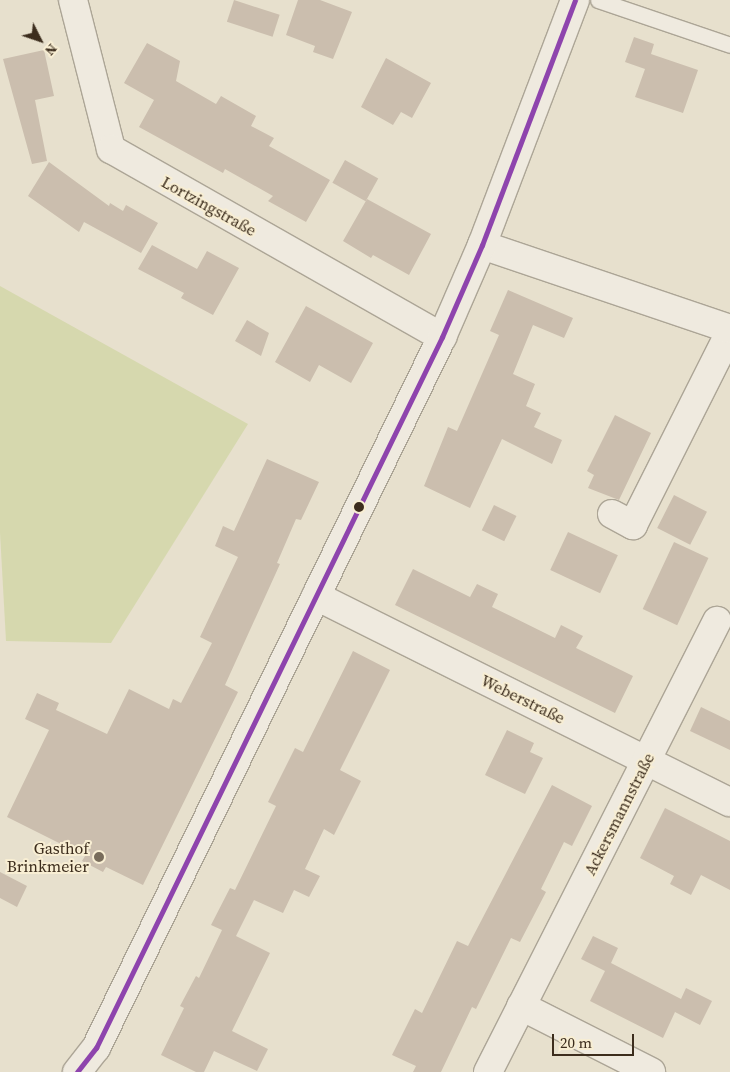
<!DOCTYPE html>
<meta charset="utf-8">
<style>
body{margin:0}
#map{position:relative;width:730px;height:1072px;overflow:hidden;background:#e7e0cd;font-family:"Source Serif 4",serif}
div>[style]{position:absolute}
.green>*{inset:0;background:#d6d8ae}
.building>*{inset:0;background:#cbbeae;transform-origin:0 0}
.roads{filter:drop-shadow(1px 0 #aca596) drop-shadow(-1px 0 #aca596) drop-shadow(0 1px #aca596) drop-shadow(0 -1px #aca596)}
.lane>*{height:15px;margin:-7.5px;padding:0 7.5px;transform-origin:7.5px;border-radius:7.5px;background:#efeadf}
.street>*{height:28px;margin:-14px;padding:0 14px;transform-origin:14px;border-radius:14px;background:#efeadf}
.secondary>*{height:28px;margin:-14px;padding:0 14px;transform-origin:14px;border-radius:14px;background:#efeadf}
.bus-1>*{height:5px;margin:-2.5px;padding:0 2.5px;transform-origin:2.5px;border-radius:2.5px;background:#8e44ad}
.dots>*{width:14px;height:14px;translate:-50% -50%;box-sizing:border-box;border:2px solid #f8eed3;border-radius:50%}
span{translate:-50% -50%;white-space:nowrap;text-align:center;line-height:1.15;-webkit-text-stroke:4px #f8eed3;paint-order:stroke}
.street-label{font-size:16px;color:#3c2d1d}
.poi-label{font-size:16px;color:#3c2d1d}
.right{translate:-100% -50%;text-align:right}
.north{position:absolute;left:15px;top:15px;width:50px;height:50px;-webkit-text-stroke:4px #f8eed3;paint-order:stroke;rotate:131deg;font-size:14px;font-weight:700;line-height:20px;text-align:center;color:#3c2d1d}
.north::after{content:'';display:block;margin:auto;width:18px;height:22px;background:#3c2d1d;clip-path:polygon(50% 0,100% 100%,50% 72%,0 100%)}
.scale{position:absolute;left:552px;top:1034px;width:82px;height:22px;box-sizing:border-box;border:2px solid #3c2d1d;border-top:0;padding-left:6px;font-size:15px;line-height:18px;white-space:nowrap;color:#3c2d1d;-webkit-text-stroke:4px #f8eed3;paint-order:stroke}
</style>
<div id="map">
<div class="green">
<i style="clip-path:polygon(0 286px,248px 424px,111px 643px,6px 641px,0 533px)"></i>
</div>
<div class="building">
<i style="left:234px;top:0;width:48px;height:23px;rotate:18deg"></i>
<i style="clip-path:polygon(298px 0,320px 0,352px 12px,333px 59px,313px 52px,315px 46px,286px 35px)"></i>
<i style="clip-path:polygon(634px 37px,654px 44px,651px 54px,698px 70px,683px 113px,635px 97px,645px 69px,625px 62px)"></i>
<i style="clip-path:polygon(147px 43px,180px 61px,176px 81px,216px 104px,221px 96px,256px 116px,251px 126px,274px 138px,269px 146px,330px 180px,306px 222px,268px 201px,273px 196px,225px 169px,223px 173px,139px 127px,154px 100px,124px 83px)"></i>
<i style="clip-path:polygon(44px 50px,54px 96px,35px 100px,47px 161px,32px 164px,3px 59px)"></i>
<i style="clip-path:polygon(386px 58px,431px 83px,412px 118px,401px 112px,393px 125px,361px 107px)"></i>
<i style="left:345px;top:160px;width:38px;height:26px;rotate:29deg"></i>
<i style="clip-path:polygon(49px 162px,109px 206px,110px 203px,123px 211px,126px 205px,158px 223px,141px 253px,84px 222px,79px 232px,28px 196px)"></i>
<i style="clip-path:polygon(367px 199px,431px 234px,409px 275px,373px 255px,371px 258px,343px 241px)"></i>
<i style="clip-path:polygon(152px 245px,197px 269px,207px 251px,239px 268px,213px 315px,181px 298px,184px 293px,138px 269px)"></i>
<i style="clip-path:polygon(508px 290px,573px 318px,564px 338px,533px 325px,513px 374px,535px 384px,526px 406px,541px 413px,534px 427px,562px 440px,552px 464px,502px 439px,470px 508px,424px 486px,448px 427px,457px 431px,499px 335px,490px 331px)"></i>
<i style="clip-path:polygon(306px 306px,373px 343px,351px 383px,319px 365px,310px 382px,275px 362px)"></i>
<i style="clip-path:polygon(247px 320px,269px 333px,261px 356px,235px 341px)"></i>
<i style="clip-path:polygon(615px 415px,651px 433px,619px 500px,588px 488px,594px 475px,587px 471px)"></i>
<i style="clip-path:polygon(267px 459px,319px 482px,301px 520px,296px 519px,277px 563px,280px 564px,225px 685px,238px 692px,143px 885px,106px 867px,103px 872px,82px 861px,85px 856px,7px 817px,49px 730px,25px 719px,37px 693px,59px 703px,56px 710px,107px 734px,129px 689px,169px 709px,173px 699px,181px 703px,212px 643px,200px 637px,238px 557px,215px 546px,223px 526px,234px 531px)"></i>
<i style="left:674px;top:495px;width:37px;height:37px;rotate:27deg"></i>
<i style="left:494px;top:505px;width:25px;height:28px;rotate:26deg"></i>
<i style="left:568px;top:532px;width:55px;height:42px;rotate:25deg"></i>
<i style="left:674px;top:542px;width:38px;height:74px;rotate:25deg"></i>
<i style="clip-path:polygon(413px 569px,470px 597px,477px 584px,498px 594px,492px 607px,555px 638px,561px 625px,583px 636px,576px 648px,633px 676px,615px 713px,395px 605px)"></i>
<i style="clip-path:polygon(353px 651px,390px 670px,340px 770px,361px 781px,334px 835px,324px 829px,305px 869px,320px 876px,309px 897px,294px 890px,283px 913px,254px 900px,236px 936px,270px 953px,232px 1031px,268px 1049px,257px 1071px,214px 1051px,204px 1072px,196px 1072px,161px 1055px,184px 1008px,180px 1006px,196px 976px,199px 978px,222px 930px,211px 925px,230px 888px,235px 890px,276px 806px,268px 802px,295px 748px,303px 752px)"></i>
<i style="clip-path:polygon(701px 707px,730px 721px,730px 750px,690px 731px)"></i>
<i style="clip-path:polygon(507px 730px,534px 743px,530px 752px,543px 758px,525px 794px,485px 775px)"></i>
<i style="clip-path:polygon(552px 785px,592px 806px,572px 846px,564px 842px,541px 889px,546px 892px,520px 942px,511px 938px,476px 1009px,472px 1007px,441px 1072px,413px 1072px,416px 1066px,392px 1055px,415px 1009px,422px 1013px,457px 941px,468px 946px)"></i>
<i style="clip-path:polygon(665px 808px,730px 841px,730px 890px,701px 875px,691px 895px,670px 884px,674px 876px,640px 858px)"></i>
<i style="clip-path:polygon(0 872px,27px 886px,17px 907px,0 898px)"></i>
<i style="clip-path:polygon(593px 936px,618px 948px,611px 963px,681px 999px,686px 988px,712px 1001px,700px 1025px,675px 1012px,663px 1038px,590px 1001px,605px 971px,581px 959px)"></i>
</div>
<div class="roads">
<div class="lane">
<i style="left:598px;top:0;width:139px;rotate:18.8deg"></i>
</div>
<div class="street">
<i style="left:73px;top:0;width:154px;rotate:75.7deg"></i>
<i style="left:111px;top:149px;width:381px;rotate:29.6deg"></i>
<i style="left:612px;top:514px;width:24px;rotate:28deg"></i>
<i style="left:633px;top:525px;width:216px;rotate:-63.3deg"></i>
<i style="left:316px;top:596px;width:462px;rotate:26.5deg"></i>
<i style="left:521px;top:1006px;width:146px;rotate:26.9deg"></i>
<i style="left:488px;top:1072px;width:506px;rotate:-63.08deg"></i>
</div>
<div class="secondary">
<i style="left:482px;top:245px;width:262px;rotate:18.7deg"></i>
<i style="left:77px;top:1072px;width:31px;rotate:-52deg"></i>
<i style="left:96px;top:1048px;width:791px;rotate:-64.05deg"></i>
<i style="left:442px;top:337px;width:100px;rotate:-66.5deg"></i>
<i style="left:482px;top:245px;width:262px;rotate:-69.2deg"></i>
</div>
</div>
<div class="bus-1">
<i style="left:77px;top:1072px;width:31px;rotate:-52deg"></i>
<i style="left:96px;top:1048px;width:791px;rotate:-64.05deg"></i>
<i style="left:442px;top:337px;width:100px;rotate:-66.5deg"></i>
<i style="left:482px;top:245px;width:262px;rotate:-69.2deg"></i>
</div>
<div class="dots">
<i style="left:359px;top:507px;background:#3c2d1d"></i>
<i style="left:99px;top:857px;background:#786c5b"></i>
</div>
<div class="street-label">
<span style="left:209px;top:206px;rotate:29deg">Lortzingstraße</span>
<span style="left:523px;top:699px;rotate:26deg">Weberstraße</span>
<span style="left:619px;top:814px;rotate:-63deg">Ackersmannstraße</span>
</div>
<div class="poi-label">
<span class="right" style="left:89px;top:857px">Gasthof<br>Brinkmeier</span>
</div>
<div class="north">N</div>
<div class="scale">20 m</div>
</div>
